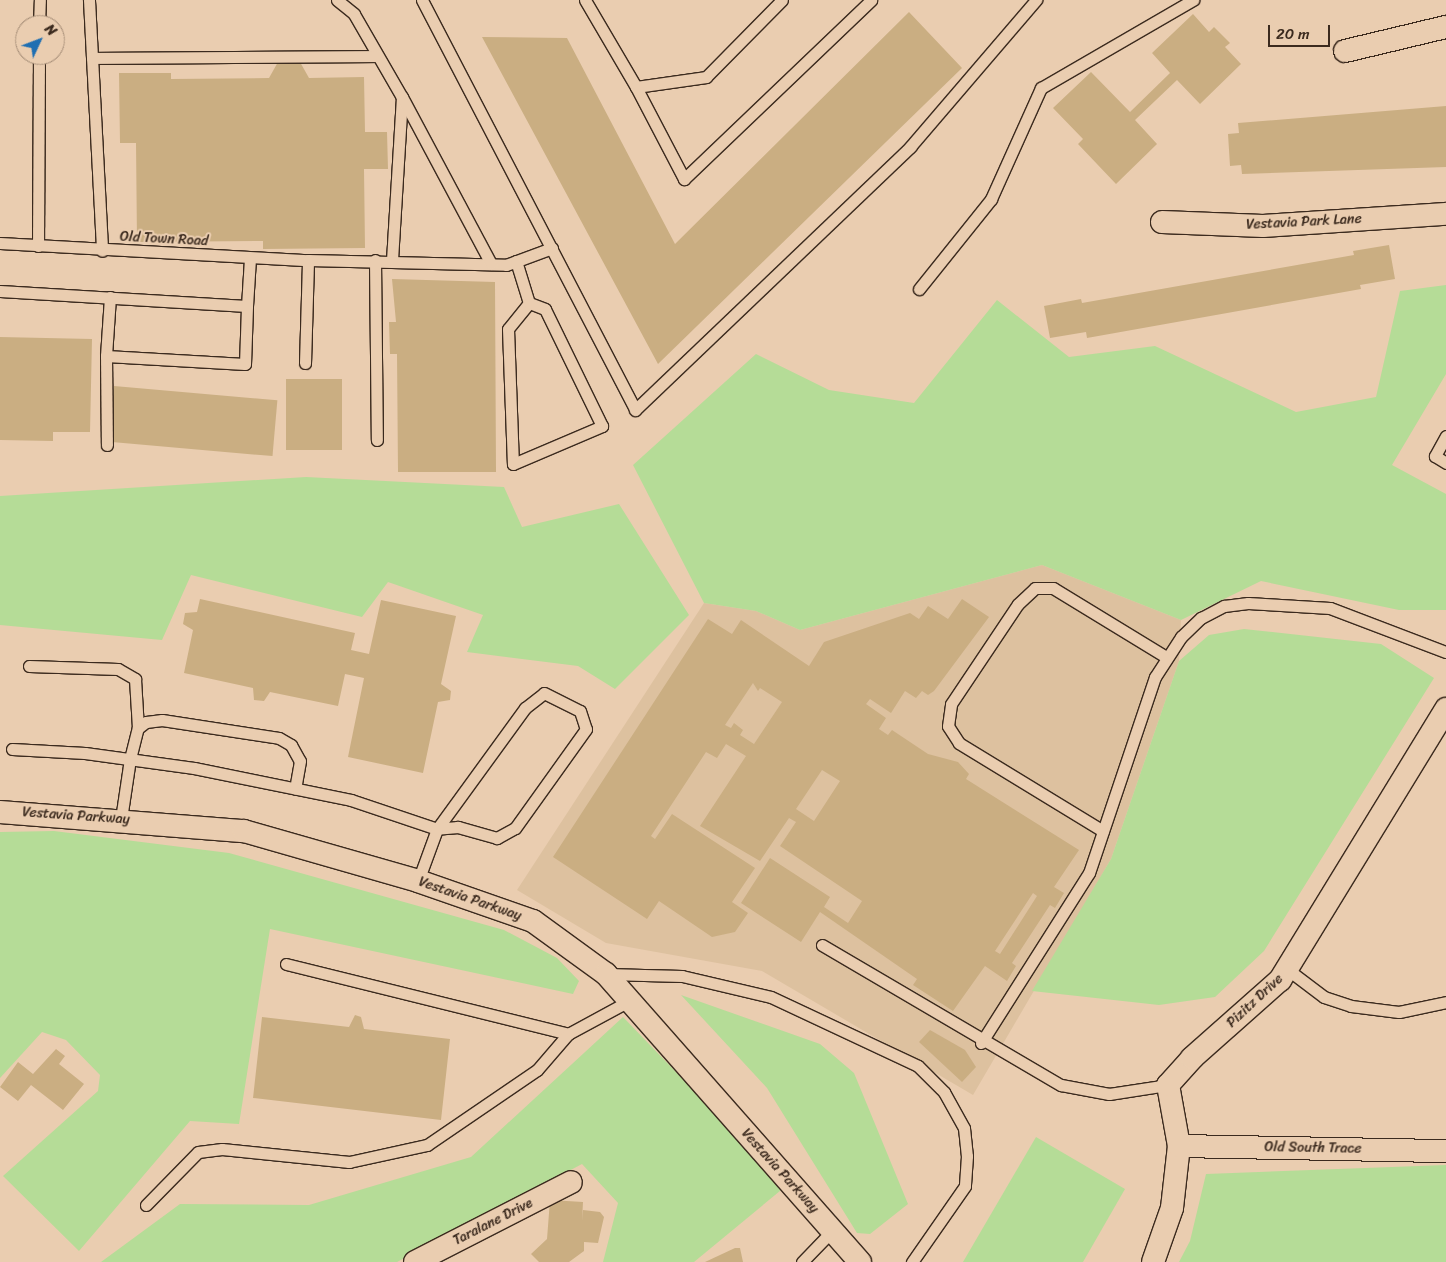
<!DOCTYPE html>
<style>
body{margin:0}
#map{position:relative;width:1446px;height:1262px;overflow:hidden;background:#eacdb0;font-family:Sriracha,sans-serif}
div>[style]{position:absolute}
.built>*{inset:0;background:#ddc19f}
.green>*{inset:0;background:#b5dc97}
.building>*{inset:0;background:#caae82;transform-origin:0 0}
.roads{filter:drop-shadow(1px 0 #3b2a1e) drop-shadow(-1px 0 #3b2a1e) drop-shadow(0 1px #3b2a1e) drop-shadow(0 -1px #3b2a1e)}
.service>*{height:11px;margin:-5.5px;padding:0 5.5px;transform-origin:5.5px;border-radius:5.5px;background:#eacdb0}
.minor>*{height:22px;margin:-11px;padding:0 11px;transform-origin:11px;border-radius:11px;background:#eacdb0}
span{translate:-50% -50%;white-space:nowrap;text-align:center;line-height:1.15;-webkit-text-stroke:4px #eacdb0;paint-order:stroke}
.street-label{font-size:14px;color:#3b2a1e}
.north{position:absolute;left:15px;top:15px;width:50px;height:50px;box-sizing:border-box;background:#eacdb0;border:1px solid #a48c76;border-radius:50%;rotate:47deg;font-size:14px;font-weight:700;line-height:20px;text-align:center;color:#3b2a1e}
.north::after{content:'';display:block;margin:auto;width:18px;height:22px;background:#1f6fb2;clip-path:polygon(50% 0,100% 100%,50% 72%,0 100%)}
.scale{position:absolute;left:1268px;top:25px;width:62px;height:22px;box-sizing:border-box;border:2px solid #3b2a1e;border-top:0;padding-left:6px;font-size:15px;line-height:18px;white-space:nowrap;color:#3b2a1e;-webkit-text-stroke:4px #eacdb0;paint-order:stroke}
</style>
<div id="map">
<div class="built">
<i style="clip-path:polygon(1042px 565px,1181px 620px,1179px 661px,1111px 859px,973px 1095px,762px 971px,606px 943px,517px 890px,704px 603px,756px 611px,800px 630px)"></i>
</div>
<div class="green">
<i style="clip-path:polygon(1446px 285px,1446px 374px,1392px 465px,1446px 494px,1446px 610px,1399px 610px,1261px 581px,1181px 620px,1042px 565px,800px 630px,756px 611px,704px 603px,633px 465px,756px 354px,829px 390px,914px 403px,997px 300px,1069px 357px,1155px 346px,1296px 412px,1376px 397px,1400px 291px)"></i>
<i style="clip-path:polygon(306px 477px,504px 487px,522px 527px,619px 504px,689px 615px,615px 689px,578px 666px,467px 652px,483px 615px,388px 582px,362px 617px,191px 575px,162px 640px,0 625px,0 496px)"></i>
<i style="clip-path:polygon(1244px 629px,1381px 644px,1434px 678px,1264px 951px,1215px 997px,1159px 1005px,1032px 991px,1111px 859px,1179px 661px,1209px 635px)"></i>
<i style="clip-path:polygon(54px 831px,229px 853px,504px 930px,557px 958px,579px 981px,573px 994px,270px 929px,239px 1124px,190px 1121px,79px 1251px,3px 1176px,98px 1091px,100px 1075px,66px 1040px,42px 1032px,0 1078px,0 832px)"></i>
<i style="clip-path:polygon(681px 995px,820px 1044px,854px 1073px,908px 1204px,870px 1234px,857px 1233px,767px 1088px)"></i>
<i style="clip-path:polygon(623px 1017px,786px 1186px,694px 1262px,603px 1262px,618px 1203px,582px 1164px,397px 1262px,101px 1262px,180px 1204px,309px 1205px,471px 1157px)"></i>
<i style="clip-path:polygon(1036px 1137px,1125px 1189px,1083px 1262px,963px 1262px)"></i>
<i style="clip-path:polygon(1446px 1165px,1446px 1262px,1179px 1262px,1190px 1241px,1206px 1174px)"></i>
</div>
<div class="building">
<i style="clip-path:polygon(909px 12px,962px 68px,658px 364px,482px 37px,567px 38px,675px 244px)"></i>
<i style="clip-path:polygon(1193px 14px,1209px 32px,1214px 27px,1230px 43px,1225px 47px,1241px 64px,1200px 104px,1177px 80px,1135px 120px,1157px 144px,1116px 184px,1078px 144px,1083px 139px,1053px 108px,1091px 72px,1130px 112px,1170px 73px,1152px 53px)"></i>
<i style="clip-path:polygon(278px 62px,300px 62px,309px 78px,364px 77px,365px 132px,387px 132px,388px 169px,364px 169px,365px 248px,263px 249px,263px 241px,137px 242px,136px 143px,120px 143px,119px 73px,171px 73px,171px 79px,269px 78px)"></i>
<i style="clip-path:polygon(1446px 106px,1446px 167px,1242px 174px,1241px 165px,1230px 166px,1228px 134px,1239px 133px,1238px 123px)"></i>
<i style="clip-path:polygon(1389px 245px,1395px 279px,1360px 285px,1361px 289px,1087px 338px,1086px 332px,1050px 338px,1044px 306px,1081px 299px,1082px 303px,1354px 255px,1353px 251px)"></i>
<i style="clip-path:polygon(392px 279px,495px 282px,496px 472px,398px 472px,397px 354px,390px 354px,389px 322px,396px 322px)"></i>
<i style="clip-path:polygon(0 337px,92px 339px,90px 432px,53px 432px,53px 441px,0 440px)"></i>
<i style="left:286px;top:379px;width:56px;height:71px"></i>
<i style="left:114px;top:386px;width:164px;height:56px;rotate:5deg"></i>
<i style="clip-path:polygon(200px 599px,355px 633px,351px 650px,369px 654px,381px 600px,456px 616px,441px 684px,451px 691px,450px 700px,438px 702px,423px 773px,348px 757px,364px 678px,345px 674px,338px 706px,270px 692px,264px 701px,254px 700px,253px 688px,184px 673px,193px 630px,183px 624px,185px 613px,197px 612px)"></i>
<i style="clip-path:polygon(evenodd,962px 599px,989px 617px,934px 691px,928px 695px,922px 691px,916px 698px,905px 691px,891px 713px,870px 699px,866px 704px,886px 718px,879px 729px,888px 735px,892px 730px,928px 754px,958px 762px,969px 774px,966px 779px,1079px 850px,1054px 887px,1064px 893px,1055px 908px,1050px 905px,1012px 963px,1016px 966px,1007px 981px,985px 966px,953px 1011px,913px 985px,917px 979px,820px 912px,801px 942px,741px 903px,770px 858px,830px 897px,824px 907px,848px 923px,862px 901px,780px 846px,796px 822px,789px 818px,760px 861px,700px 826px,746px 756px,726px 744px,717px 758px,706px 752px,651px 836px,655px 839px,672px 814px,755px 868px,732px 902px,748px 913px,735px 932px,712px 937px,659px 901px,647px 919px,553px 857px,708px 619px,732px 634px,741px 620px,809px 666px,824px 642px,910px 613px,919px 619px,928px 606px,948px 619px,962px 599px,753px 683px,758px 691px,760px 688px,782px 702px,754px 744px,740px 735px,743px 730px,734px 723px,731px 728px,725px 725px,753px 683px,962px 599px,822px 770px,840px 781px,814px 821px,796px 809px,822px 770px,962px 599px,1033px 893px,1037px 896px,1000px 954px,995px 951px,1033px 893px)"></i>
<i style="clip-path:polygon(355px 1015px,361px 1017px,364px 1029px,450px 1039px,441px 1120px,253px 1098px,262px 1017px,349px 1027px)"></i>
<i style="clip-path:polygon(930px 1030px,965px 1050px,976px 1067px,962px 1082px,919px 1042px)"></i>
<i style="clip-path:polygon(56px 1049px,65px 1056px,59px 1064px,84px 1084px,63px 1110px,31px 1085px,18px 1101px,0 1087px,18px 1062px,33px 1074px)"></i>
<i style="clip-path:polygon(550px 1200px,583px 1202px,582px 1221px,583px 1210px,600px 1212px,604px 1217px,598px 1243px,584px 1242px,584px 1251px,569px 1262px,539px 1262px,531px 1254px,547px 1239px)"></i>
<i style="clip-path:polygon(735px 1248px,740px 1248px,743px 1262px,705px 1262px)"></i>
</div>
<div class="roads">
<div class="service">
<i style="left:89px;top:0;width:251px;rotate:87deg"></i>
<i style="left:337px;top:0;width:22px;rotate:39deg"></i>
<i style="left:354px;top:14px;width:96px;rotate:60deg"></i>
<i style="left:422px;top:0;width:462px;rotate:62.5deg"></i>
<i style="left:635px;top:410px;width:381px;rotate:-43.7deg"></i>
<i style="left:910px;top:147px;width:194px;rotate:-49.4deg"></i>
<i style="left:585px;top:0;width:101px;rotate:59.6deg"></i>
<i style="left:636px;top:87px;width:71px;rotate:-8.1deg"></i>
<i style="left:706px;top:77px;width:108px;rotate:-45.4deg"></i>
<i style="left:39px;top:25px;width:25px;rotate:-88deg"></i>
<i style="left:92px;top:58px;width:284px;rotate:-0.4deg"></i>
<i style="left:636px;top:87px;width:104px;rotate:62.4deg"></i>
<i style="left:684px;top:179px;width:259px;rotate:-43.7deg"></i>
<i style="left:0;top:243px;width:308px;rotate:3.2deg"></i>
<i style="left:308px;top:260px;width:198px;rotate:1.4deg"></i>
<i style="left:506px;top:265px;width:49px;rotate:-20.3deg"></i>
<i style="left:38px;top:246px;width:191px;rotate:-89.7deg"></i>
<i style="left:375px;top:260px;width:180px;rotate:89.4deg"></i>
<i style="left:392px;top:260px;width:163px;rotate:-86.5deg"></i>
<i style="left:402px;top:97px;width:189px;rotate:61.9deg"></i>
<i style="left:516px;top:261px;width:44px;rotate:72.8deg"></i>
<i style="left:529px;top:303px;width:33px;rotate:129deg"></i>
<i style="left:508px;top:329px;width:135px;rotate:87.9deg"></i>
<i style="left:513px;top:464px;width:97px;rotate:-23.1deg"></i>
<i style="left:602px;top:426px;width:130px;rotate:-116deg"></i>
<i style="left:545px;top:309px;width:17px;rotate:-159deg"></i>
<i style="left:919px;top:289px;width:115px;rotate:-51.3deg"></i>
<i style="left:991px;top:199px;width:122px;rotate:-65.8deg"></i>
<i style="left:1041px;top:88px;width:176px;rotate:-30.1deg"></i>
<i style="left:0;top:291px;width:247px;rotate:3.5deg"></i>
<i style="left:247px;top:306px;width:48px;rotate:-86.4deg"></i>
<i style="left:110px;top:297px;width:59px;rotate:93.9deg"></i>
<i style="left:106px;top:356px;width:139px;rotate:3.3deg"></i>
<i style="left:245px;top:364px;width:58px;rotate:-88deg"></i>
<i style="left:106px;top:356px;width:89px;rotate:89.4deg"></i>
<i style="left:305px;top:363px;width:103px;rotate:-88.3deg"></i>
<i style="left:1446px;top:436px;width:23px;rotate:119deg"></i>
<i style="left:1435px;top:456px;width:13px;rotate:32deg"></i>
<i style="left:29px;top:666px;width:89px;rotate:1.9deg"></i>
<i style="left:118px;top:669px;width:20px;rotate:30deg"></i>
<i style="left:135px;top:679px;width:49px;rotate:86.5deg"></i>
<i style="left:12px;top:749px;width:73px;rotate:3.1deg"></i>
<i style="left:85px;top:753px;width:110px;rotate:7.8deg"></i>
<i style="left:194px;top:768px;width:160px;rotate:11.5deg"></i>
<i style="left:351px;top:800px;width:91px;rotate:18.6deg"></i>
<i style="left:437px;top:829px;width:150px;rotate:-54deg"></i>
<i style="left:525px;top:708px;width:24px;rotate:-38deg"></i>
<i style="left:544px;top:693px;width:40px;rotate:26.6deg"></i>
<i style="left:580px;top:711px;width:19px;rotate:72deg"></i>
<i style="left:586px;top:729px;width:122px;rotate:125.6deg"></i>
<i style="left:515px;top:828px;width:21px;rotate:151deg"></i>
<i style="left:497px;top:838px;width:41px;rotate:-164.2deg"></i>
<i style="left:458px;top:827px;width:21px;rotate:175deg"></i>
<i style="left:437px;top:829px;width:55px;rotate:110.1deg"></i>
<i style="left:121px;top:819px;width:61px;rotate:-81.5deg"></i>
<i style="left:130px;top:759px;width:32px;rotate:-76deg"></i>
<i style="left:138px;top:728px;width:10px;rotate:-37deg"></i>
<i style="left:146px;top:722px;width:16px;rotate:-7deg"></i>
<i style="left:162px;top:720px;width:118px;rotate:8.7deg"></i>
<i style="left:279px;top:738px;width:14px;rotate:30deg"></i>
<i style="left:291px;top:745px;width:18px;rotate:61deg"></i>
<i style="left:300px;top:761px;width:28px;rotate:100deg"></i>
<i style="left:1103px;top:831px;width:169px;rotate:-148.6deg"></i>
<i style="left:959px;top:743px;width:20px;rotate:-123deg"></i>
<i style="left:948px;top:726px;width:22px;rotate:-82deg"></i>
<i style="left:951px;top:704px;width:120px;rotate:-56.2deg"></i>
<i style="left:1018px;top:604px;width:23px;rotate:-43deg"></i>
<i style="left:1035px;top:588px;width:18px"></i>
<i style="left:1053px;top:588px;width:132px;rotate:31.4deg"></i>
<i style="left:822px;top:945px;width:277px;rotate:30.4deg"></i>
<i style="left:1061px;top:1085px;width:49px;rotate:10.6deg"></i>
<i style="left:1109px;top:1094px;width:60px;rotate:-8.7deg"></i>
<i style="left:286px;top:964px;width:291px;rotate:13.9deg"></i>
<i style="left:568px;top:1034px;width:69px;rotate:-28.4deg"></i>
<i style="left:1287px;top:969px;width:46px;rotate:37.1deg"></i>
<i style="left:1324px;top:997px;width:28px;rotate:18deg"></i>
<i style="left:1351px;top:1006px;width:48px;rotate:7.1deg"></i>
<i style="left:1399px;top:1012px;width:48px;rotate:-12deg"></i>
<i style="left:606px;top:974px;width:76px;rotate:1.5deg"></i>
<i style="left:682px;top:976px;width:91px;rotate:13.3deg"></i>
<i style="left:771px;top:997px;width:162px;rotate:25.1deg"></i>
<i style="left:918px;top:1066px;width:37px;rotate:45deg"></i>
<i style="left:944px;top:1092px;width:41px;rotate:60.9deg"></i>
<i style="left:964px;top:1128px;width:28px;rotate:84deg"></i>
<i style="left:967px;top:1156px;width:30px;rotate:94deg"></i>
<i style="left:965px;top:1186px;width:93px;rotate:124.9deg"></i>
<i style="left:981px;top:1043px;width:201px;rotate:-57.6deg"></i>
<i style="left:1089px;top:873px;width:207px;rotate:-71.4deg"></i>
<i style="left:1155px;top:677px;width:48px;rotate:-57deg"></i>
<i style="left:1181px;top:637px;width:28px;rotate:-44deg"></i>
<i style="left:1201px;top:618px;width:26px;rotate:-28deg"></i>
<i style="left:1224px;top:606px;width:24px;rotate:-7deg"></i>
<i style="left:1248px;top:603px;width:82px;rotate:3.5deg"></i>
<i style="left:1330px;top:608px;width:124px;rotate:20.8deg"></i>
<i style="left:146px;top:1205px;width:74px;rotate:-45.5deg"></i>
<i style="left:198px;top:1152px;width:24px;rotate:-7deg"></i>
<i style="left:222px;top:1149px;width:128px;rotate:5.8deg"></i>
<i style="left:349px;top:1162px;width:80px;rotate:-12.3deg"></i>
<i style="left:427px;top:1145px;width:133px;rotate:-34.3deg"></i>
<i style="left:537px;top:1070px;width:48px;rotate:-49.3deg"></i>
<i style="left:802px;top:1262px;width:45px;rotate:-45.9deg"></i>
</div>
<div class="minor">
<i style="left:1345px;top:51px;width:104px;rotate:-13.4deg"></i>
<i style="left:1162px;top:222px;width:101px;rotate:2.3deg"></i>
<i style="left:1263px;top:226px;width:183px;rotate:-3.8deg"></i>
<i style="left:0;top:812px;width:245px;rotate:4.5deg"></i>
<i style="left:244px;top:831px;width:181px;rotate:16deg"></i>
<i style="left:418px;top:881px;width:122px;rotate:19.2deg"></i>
<i style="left:533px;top:921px;width:90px;rotate:36deg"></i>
<i style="left:606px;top:974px;width:384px;rotate:48.6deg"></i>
<i style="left:1179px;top:1146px;width:267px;rotate:1.1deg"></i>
<i style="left:415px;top:1262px;width:175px;rotate:-27.1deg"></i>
<i style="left:1153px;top:1262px;width:57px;rotate:-70.6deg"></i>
<i style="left:1172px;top:1208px;width:62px;rotate:-83.6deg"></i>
<i style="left:1179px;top:1146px;width:62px;rotate:-100.2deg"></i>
<i style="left:1168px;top:1085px;width:36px;rotate:-48deg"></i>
<i style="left:1192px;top:1058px;width:118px;rotate:-41.6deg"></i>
<i style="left:1280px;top:980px;width:318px;rotate:-58.5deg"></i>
</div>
</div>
<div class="street-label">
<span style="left:1304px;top:222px;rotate:-3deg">Vestavia Park Lane</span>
<span style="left:164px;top:239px;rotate:3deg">Old Town Road</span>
<span style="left:76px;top:816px;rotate:4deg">Vestavia Parkway</span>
<span style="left:470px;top:899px;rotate:19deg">Vestavia Parkway</span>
<span style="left:1255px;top:1001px;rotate:-43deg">Pizitz Drive</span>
<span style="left:1313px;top:1148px;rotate:1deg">Old South Trace</span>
<span style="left:780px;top:1171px;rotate:48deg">Vestavia Parkway</span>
<span style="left:493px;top:1222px;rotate:-27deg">Taralane Drive</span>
</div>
<div class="north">N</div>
<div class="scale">20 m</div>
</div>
